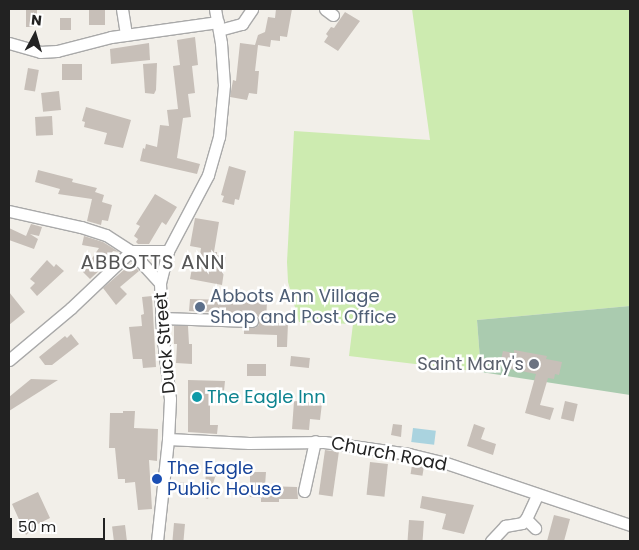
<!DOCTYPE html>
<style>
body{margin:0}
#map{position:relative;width:639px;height:550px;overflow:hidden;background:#f2efe9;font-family:Poppins,sans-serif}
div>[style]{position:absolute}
.grass>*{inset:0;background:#cdebb0}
.cemetery>*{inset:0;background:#aacbaf}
.water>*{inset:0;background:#aad3df;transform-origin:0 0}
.building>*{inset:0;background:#c7bfb8;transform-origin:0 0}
.roads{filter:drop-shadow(1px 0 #a9a9a9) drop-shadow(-1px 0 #a9a9a9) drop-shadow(0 1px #a9a9a9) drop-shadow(0 -1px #a9a9a9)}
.minor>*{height:11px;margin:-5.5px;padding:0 5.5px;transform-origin:5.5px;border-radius:5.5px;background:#fff}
.dots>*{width:14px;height:14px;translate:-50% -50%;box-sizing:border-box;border:2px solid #fff;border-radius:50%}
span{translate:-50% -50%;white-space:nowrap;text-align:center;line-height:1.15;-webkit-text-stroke:5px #fff;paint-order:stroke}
.service-label{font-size:18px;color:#4e5e75}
.left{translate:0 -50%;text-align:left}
.street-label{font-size:18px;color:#222}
.worship-label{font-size:18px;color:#5b616d}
.right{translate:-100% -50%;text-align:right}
.culture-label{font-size:18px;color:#0d838f}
.transit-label{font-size:18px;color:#164399}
.quarter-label{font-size:20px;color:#555;letter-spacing:1px}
.frame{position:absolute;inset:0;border:10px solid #222;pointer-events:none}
.north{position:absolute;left:10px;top:10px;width:50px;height:50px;-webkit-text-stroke:4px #fff;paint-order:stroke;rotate:6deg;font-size:14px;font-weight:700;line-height:20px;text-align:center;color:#222}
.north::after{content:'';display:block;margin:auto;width:18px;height:22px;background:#222;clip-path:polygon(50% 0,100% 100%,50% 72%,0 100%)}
.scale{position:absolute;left:10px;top:518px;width:95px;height:22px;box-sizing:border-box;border:2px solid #222;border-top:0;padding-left:6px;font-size:15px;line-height:18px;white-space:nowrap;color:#222;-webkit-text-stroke:4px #fff;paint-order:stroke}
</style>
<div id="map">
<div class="grass">
<i style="clip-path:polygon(412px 9px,630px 9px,630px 306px,477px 320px,481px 372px,349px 356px,353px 324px,299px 322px,288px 282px,287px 262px,294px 131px,430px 140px)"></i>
</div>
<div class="cemetery">
<i style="clip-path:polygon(630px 306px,630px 395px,481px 372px,477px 320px)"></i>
</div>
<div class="water">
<i style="left:413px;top:428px;width:23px;height:14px;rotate:7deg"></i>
</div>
<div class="building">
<i style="left:26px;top:9px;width:11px;height:18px"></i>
<i style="left:89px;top:9px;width:16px;height:16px"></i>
<i style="clip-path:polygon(276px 9px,292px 9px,287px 37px,280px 36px,280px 41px,271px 40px,270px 47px,258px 45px,255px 71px,259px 71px,257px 94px,249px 93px,247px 100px,230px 97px,233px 80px,236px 81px,240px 43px,255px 45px,258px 35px,265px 32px,268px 17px,275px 18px)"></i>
<i style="clip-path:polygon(345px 12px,360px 21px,338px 51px,324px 42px,328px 36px,326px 34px,331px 27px,334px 28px)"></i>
<i style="left:71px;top:18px;width:12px;height:11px;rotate:90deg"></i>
<i style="clip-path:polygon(195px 37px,198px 65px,192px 66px,195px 93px,188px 94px,191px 117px,183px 118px,177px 158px,200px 164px,197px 174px,140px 161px,143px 148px,145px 149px,146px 144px,157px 147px,160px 125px,169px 126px,167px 110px,178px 109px,173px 66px,180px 65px,177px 40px)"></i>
<i style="clip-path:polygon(149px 43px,150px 60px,111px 64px,110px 49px)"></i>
<i style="clip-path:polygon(157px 63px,156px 90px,154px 94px,145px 93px,143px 64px)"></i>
<i style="left:82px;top:64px;width:16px;height:20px;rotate:90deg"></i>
<i style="left:28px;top:68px;width:11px;height:22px;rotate:10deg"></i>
<i style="left:59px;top:91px;width:19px;height:18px;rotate:84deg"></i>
<i style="clip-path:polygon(86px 107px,131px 120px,123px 148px,104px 144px,107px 133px,84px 127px,85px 122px,82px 121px)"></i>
<i style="left:52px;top:116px;width:19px;height:17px;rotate:87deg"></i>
<i style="clip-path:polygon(229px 166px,246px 171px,239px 200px,235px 199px,234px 205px,222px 202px,224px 196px,221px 195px)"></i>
<i style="clip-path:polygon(38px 170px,73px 179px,72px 182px,97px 188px,95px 192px,104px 195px,102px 202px,112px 205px,108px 221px,102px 220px,101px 225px,87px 221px,92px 199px,58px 194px,60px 189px,35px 182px)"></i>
<i style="clip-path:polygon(155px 194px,177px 207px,166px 225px,162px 222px,149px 244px,138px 244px,136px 242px,138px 239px,134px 236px,140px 226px,136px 224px)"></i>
<i style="clip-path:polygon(195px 218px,219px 222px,214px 252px,217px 252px,217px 255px,226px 257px,222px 285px,190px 279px,192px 268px,198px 269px,201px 248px,190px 246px)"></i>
<i style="clip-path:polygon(31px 224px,42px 227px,39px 236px,30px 234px,38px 239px,34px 249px,9px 240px,9px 228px,26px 236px)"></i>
<i style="clip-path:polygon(84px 236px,103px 242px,119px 252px,113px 251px,101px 269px,90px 279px,83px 272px,99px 248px,82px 245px)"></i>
<i style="clip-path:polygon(47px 260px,54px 267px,56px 264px,64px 271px,37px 296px,30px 288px,35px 283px,30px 279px)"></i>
<i style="clip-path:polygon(132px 263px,139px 271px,120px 287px,127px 294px,116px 305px,103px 288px)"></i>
<i style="clip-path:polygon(9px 292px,25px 312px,9px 325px)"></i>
<i style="clip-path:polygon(152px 296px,156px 367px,143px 368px,142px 359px,133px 359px,129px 327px,142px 326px,141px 315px,144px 314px,142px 297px)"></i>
<i style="clip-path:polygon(190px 299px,267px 301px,266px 323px,288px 323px,287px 347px,277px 347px,277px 335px,244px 334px,244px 328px,255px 328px,259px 325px,259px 318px,256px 314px,189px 311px)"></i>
<i style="clip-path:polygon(174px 326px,188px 326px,189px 344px,192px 344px,192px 364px,176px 363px,177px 344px,174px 344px)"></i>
<i style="clip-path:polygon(71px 334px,79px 344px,52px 365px,45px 365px,39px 357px,65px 336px,67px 338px)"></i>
<i style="clip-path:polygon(514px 350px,547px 356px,546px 359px,562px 362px,559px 375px,555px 374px,554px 379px,548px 378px,540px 405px,554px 408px,550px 420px,525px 413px,536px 374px,511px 369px,511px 365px,500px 363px,503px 351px,514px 353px)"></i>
<i style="left:291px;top:356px;width:19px;height:10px;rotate:6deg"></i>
<i style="left:247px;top:364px;width:19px;height:12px"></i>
<i style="clip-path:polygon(31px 379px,58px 380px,9px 411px,9px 397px)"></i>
<i style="clip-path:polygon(188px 380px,225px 381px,224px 391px,212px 391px,210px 394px,210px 425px,218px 425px,217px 434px,188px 432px)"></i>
<i style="clip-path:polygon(294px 401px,322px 403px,320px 420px,310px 419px,309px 430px,292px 429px)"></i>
<i style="left:565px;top:401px;width:13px;height:18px;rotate:13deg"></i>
<i style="clip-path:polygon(123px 411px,135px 411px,134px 428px,158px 429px,157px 461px,149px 460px,152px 509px,138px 510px,135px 482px,125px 483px,125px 479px,118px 479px,115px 448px,109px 448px,110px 413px,123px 413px)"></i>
<i style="clip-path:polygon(393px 424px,402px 425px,401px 437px,391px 435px)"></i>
<i style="clip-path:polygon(474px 424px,485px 428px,481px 439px,496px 444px,493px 455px,467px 446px)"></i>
<i style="left:325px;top:450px;width:14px;height:45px;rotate:8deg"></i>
<i style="clip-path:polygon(206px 461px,219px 465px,208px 499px,205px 498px)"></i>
<i style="left:370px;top:462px;width:18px;height:33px;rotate:6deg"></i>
<i style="left:412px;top:465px;width:12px;height:9px;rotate:9deg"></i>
<i style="clip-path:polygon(250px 472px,266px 472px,265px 486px,297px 487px,298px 499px,279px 499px,279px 502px,261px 502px,261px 498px,250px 497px,249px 494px,243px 494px,243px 484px,250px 484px)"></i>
<i style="left:180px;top:482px;width:9px;height:10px;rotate:6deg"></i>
<i style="clip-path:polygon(38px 492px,50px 518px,38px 524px,26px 535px,12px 504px)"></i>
<i style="clip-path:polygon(422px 496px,474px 505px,464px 534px,442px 529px,446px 514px,420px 508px)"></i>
<i style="clip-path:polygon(554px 515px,570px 519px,564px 541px,547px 541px)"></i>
<i style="left:409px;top:520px;width:15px;height:21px;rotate:4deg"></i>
<i style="left:174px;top:523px;width:11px;height:18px;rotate:5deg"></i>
<i style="left:125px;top:525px;width:16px;height:13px;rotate:83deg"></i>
</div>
<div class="roads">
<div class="minor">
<i style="left:122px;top:9px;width:26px;rotate:81deg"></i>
<i style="left:325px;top:9px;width:10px;rotate:37deg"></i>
<i style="left:219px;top:30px;width:24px;rotate:-15deg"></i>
<i style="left:242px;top:24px;width:18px;rotate:-56deg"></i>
<i style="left:9px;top:43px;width:32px;rotate:16deg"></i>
<i style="left:40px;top:52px;width:17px;rotate:-3deg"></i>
<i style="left:57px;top:51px;width:56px;rotate:-14.5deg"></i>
<i style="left:111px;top:37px;width:108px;rotate:-8deg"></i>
<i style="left:9px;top:211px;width:74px;rotate:12.5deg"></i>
<i style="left:81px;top:227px;width:26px;rotate:18deg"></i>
<i style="left:106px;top:235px;width:30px;rotate:33deg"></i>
<i style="left:131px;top:251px;width:43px;rotate:47.8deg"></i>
<i style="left:161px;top:318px;width:91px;rotate:1.9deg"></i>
<i style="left:9px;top:360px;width:81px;rotate:-40deg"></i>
<i style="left:71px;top:308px;width:83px;rotate:-43.5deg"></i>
<i style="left:131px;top:251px;width:37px"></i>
<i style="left:168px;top:439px;width:81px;rotate:2.8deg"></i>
<i style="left:249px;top:443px;width:75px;rotate:-0.8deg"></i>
<i style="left:324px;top:442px;width:86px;rotate:8deg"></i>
<i style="left:409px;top:454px;width:38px;rotate:14deg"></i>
<i style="left:446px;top:463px;width:194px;rotate:18.6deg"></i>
<i style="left:304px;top:491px;width:51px;rotate:-77.6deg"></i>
<i style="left:526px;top:519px;width:13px;rotate:45deg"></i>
<i style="left:157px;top:541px;width:103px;rotate:-83.8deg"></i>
<i style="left:168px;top:439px;width:40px;rotate:-87.1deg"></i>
<i style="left:170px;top:399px;width:68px;rotate:-96.7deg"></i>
<i style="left:162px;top:331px;width:48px;rotate:-92.4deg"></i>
<i style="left:160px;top:283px;width:33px;rotate:-76deg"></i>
<i style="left:168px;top:251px;width:86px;rotate:-62.2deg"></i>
<i style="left:208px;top:175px;width:40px;rotate:-74deg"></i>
<i style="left:219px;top:137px;width:52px;rotate:-84.5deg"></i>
<i style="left:224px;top:85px;width:42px;rotate:-94.1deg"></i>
<i style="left:221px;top:43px;width:35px;rotate:-100deg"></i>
<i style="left:491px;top:541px;width:21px;rotate:-47deg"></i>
<i style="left:505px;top:526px;width:17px;rotate:-10deg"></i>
<i style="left:522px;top:523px;width:6px;rotate:-45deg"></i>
<i style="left:526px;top:519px;width:26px;rotate:-65deg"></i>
</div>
</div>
<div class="dots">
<i style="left:200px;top:307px;background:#5c6f8a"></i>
<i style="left:534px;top:364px;background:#6b7280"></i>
<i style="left:197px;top:397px;background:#0f9aa8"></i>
<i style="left:157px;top:479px;background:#1a4fb4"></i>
</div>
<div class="service-label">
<span class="left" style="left:210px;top:307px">Abbots Ann Village<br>Shop and Post Office</span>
</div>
<div class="street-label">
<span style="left:165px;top:343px;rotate:-95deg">Duck Street</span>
<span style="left:389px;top:454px;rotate:11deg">Church Road</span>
</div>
<div class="worship-label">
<span class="right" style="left:524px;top:364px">Saint Mary's</span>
</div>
<div class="culture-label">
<span class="left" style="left:207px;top:397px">The Eagle Inn</span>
</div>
<div class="transit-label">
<span class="left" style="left:167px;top:479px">The Eagle<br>Public House</span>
</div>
<div class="quarter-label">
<span style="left:153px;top:262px">ABBOTTS ANN</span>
</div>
<div class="frame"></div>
<div class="north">N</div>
<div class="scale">50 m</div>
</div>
